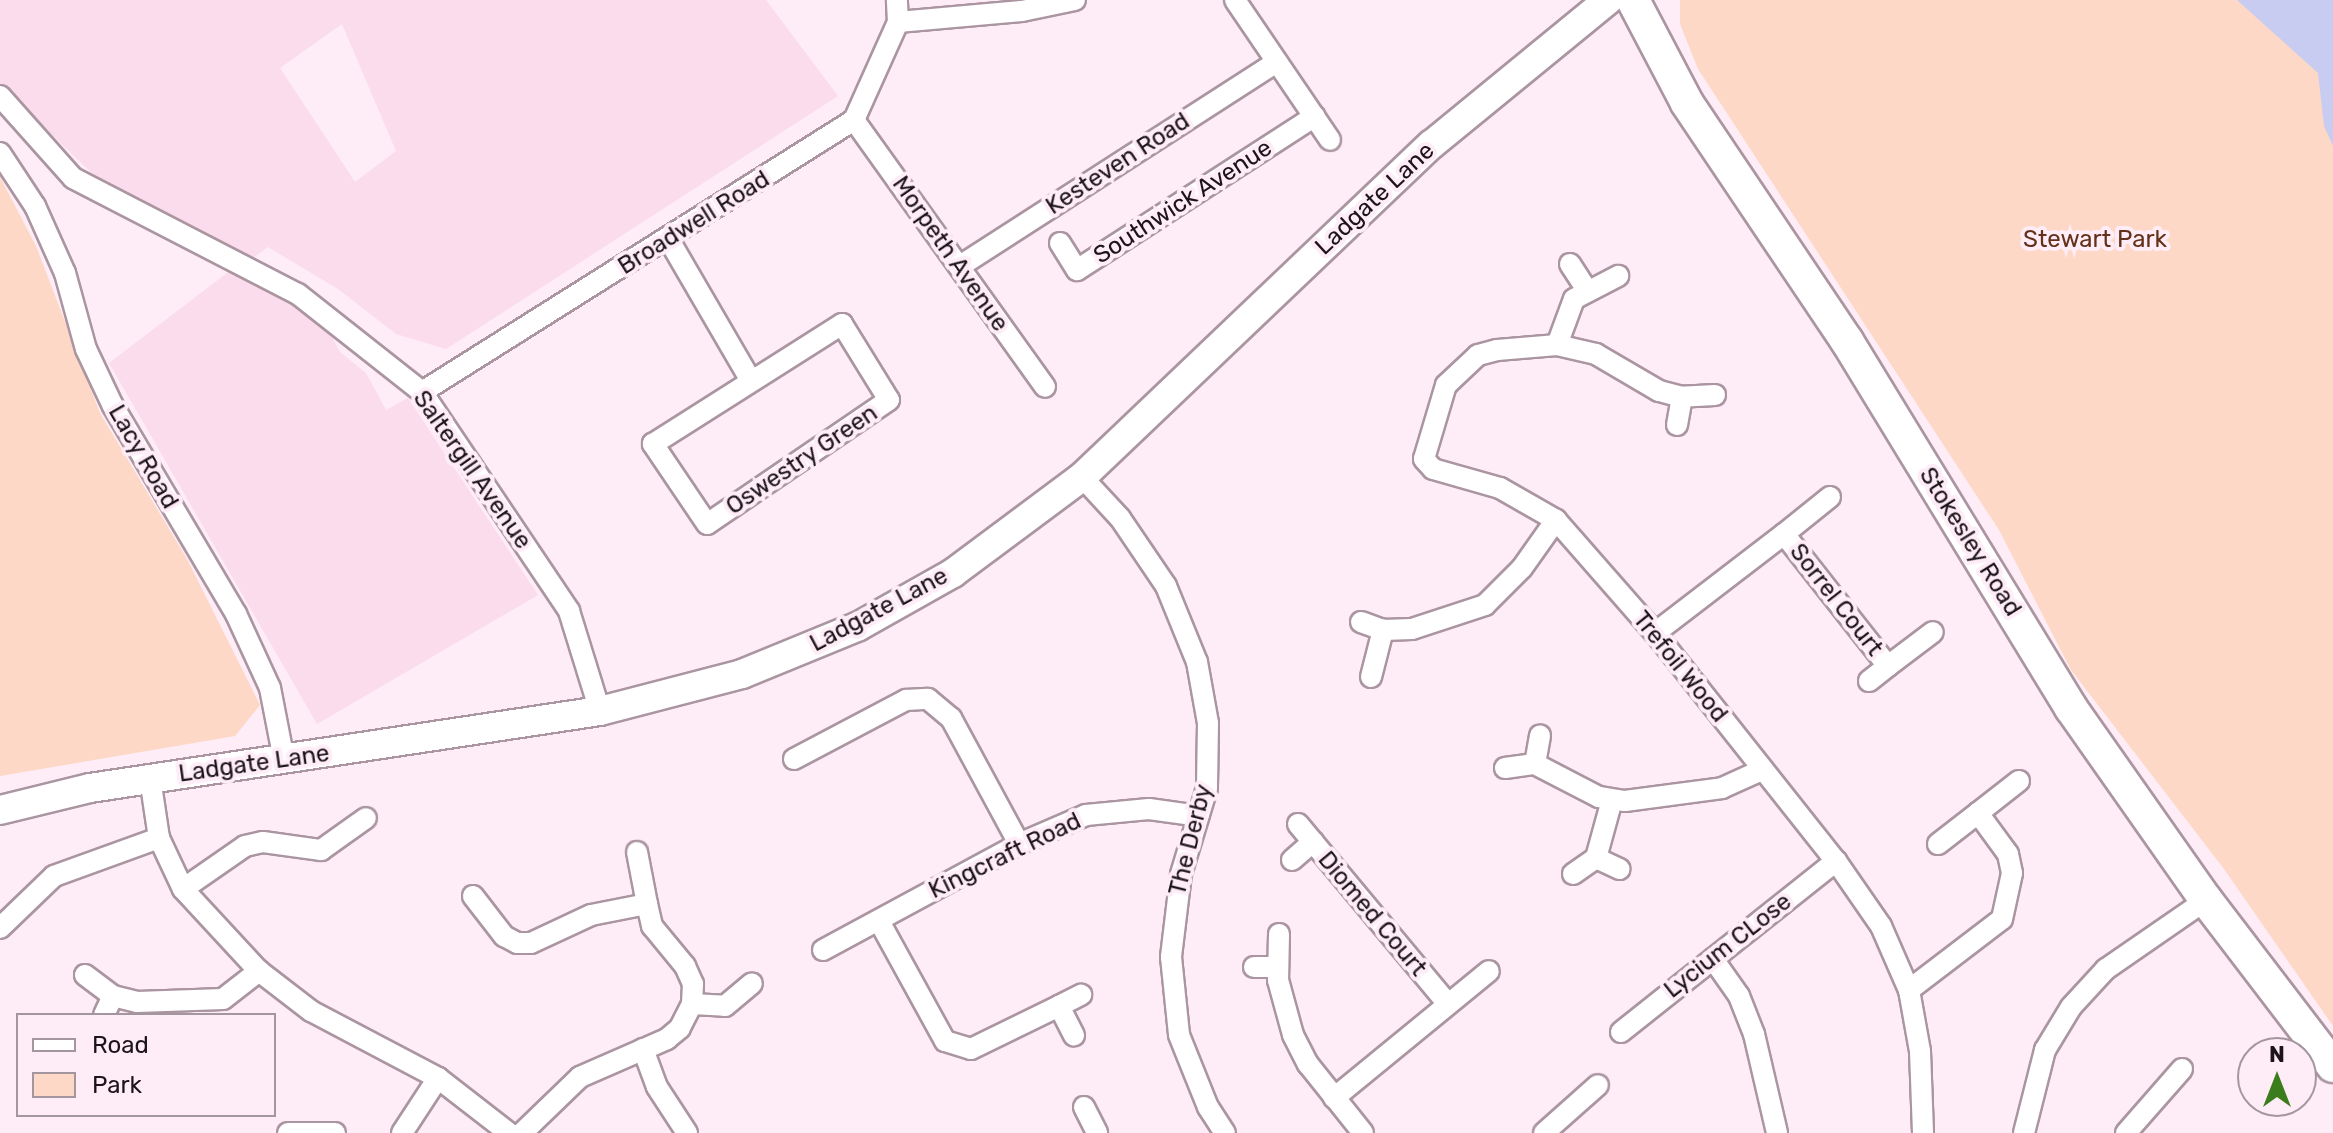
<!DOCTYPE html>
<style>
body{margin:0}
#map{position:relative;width:2333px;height:1133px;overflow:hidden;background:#feecf6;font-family:Rubik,sans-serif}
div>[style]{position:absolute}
.built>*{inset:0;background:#fadced}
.green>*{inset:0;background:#fdd8c7}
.water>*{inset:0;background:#c8ccf1}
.roads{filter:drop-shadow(2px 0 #aa95a1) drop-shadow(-2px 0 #aa95a1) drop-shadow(0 2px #aa95a1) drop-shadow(0 -2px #aa95a1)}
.street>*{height:20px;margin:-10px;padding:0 10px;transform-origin:10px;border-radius:10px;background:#fff}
.secondary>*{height:28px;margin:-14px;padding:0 14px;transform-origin:14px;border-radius:14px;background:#fff}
.primary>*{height:32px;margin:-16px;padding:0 16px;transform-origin:16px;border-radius:16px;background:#fff}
span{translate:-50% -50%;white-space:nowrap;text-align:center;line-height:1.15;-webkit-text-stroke:8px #feecf6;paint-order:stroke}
.street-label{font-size:24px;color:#1c1419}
.park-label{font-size:24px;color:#633018}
.legend{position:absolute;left:16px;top:1013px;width:260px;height:104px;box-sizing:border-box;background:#feecf6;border:2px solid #a4969e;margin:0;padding:10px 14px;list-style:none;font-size:24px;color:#1c1419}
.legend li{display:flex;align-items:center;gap:16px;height:40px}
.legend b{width:40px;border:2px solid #a4969e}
.north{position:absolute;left:2237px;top:1037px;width:80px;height:80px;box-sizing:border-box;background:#feecf6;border:2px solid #a4969e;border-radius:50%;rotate:0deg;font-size:22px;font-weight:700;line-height:32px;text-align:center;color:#1c1419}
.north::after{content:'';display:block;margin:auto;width:28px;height:36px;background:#3b7d1d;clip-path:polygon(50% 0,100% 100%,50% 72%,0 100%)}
</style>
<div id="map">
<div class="built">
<i style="clip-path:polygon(evenodd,0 0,766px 0,838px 96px,446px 349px,396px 334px,338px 289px,268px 247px,253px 258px,93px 174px,0 86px,0 0,342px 24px,396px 151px,355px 182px,280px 68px,342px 24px)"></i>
<i style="clip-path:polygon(231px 270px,305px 309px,328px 330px,340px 352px,366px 373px,386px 410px,408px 398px,538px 595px,317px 724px,109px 363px)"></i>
</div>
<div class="green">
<i style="clip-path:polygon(1680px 0,2333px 0,2333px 1026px,2224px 869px,2071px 670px,1999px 530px,1698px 69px,1680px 24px)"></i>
<i style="clip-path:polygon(0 177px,36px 246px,100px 413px,187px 559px,260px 705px,235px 736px,0 776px)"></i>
</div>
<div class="water">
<i style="clip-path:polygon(2237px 0,2333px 0,2333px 146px,2324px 126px,2318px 73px)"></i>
</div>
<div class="roads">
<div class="street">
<i style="left:1235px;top:0;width:169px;rotate:55.8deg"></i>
<i style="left:898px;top:22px;width:124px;rotate:-5.1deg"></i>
<i style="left:1022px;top:11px;width:54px;rotate:-11.7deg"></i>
<i style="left:0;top:96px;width:110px;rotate:48.3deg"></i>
<i style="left:73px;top:178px;width:253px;rotate:27.3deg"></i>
<i style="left:298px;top:294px;width:158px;rotate:38.3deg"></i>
<i style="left:422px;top:392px;width:264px;rotate:56.1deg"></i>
<i style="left:569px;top:611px;width:105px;rotate:72.8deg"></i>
<i style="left:854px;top:120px;width:328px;rotate:54.4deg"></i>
<i style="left:0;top:153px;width:64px;rotate:56.6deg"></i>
<i style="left:35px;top:206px;width:73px;rotate:65.9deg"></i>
<i style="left:65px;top:273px;width:79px;rotate:74.6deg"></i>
<i style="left:86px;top:349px;width:63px;rotate:64.7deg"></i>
<i style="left:113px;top:406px;width:242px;rotate:59.4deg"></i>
<i style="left:236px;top:614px;width:81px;rotate:65.3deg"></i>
<i style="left:270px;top:688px;width:73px;rotate:79deg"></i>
<i style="left:669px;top:240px;width:163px;rotate:59.8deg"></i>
<i style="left:1060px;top:243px;width:32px;rotate:58deg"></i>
<i style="left:1077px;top:270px;width:283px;rotate:-32.9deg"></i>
<i style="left:1570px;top:264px;width:30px;rotate:57deg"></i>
<i style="left:960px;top:266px;width:376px;rotate:-32.8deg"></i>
<i style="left:842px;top:324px;width:89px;rotate:58.3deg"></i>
<i style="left:889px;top:400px;width:220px;rotate:145.7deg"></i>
<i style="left:707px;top:524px;width:97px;rotate:-124deg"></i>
<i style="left:653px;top:444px;width:224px;rotate:-32.4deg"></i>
<i style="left:1557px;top:345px;width:49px;rotate:-69.7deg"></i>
<i style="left:1574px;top:299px;width:50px;rotate:-27.6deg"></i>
<i style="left:422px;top:392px;width:510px;rotate:-32.2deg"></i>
<i style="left:854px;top:120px;width:107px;rotate:-65.8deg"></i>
<i style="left:898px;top:22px;width:22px;rotate:-93deg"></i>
<i style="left:1715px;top:395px;width:33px;rotate:177deg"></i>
<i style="left:1682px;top:397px;width:24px;rotate:-165deg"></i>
<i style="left:1659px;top:391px;width:73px;rotate:-149.6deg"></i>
<i style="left:1596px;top:354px;width:40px;rotate:-167deg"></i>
<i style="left:1557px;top:345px;width:60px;rotate:175.2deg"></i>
<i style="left:1497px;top:350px;width:20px;rotate:165deg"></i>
<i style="left:1478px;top:355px;width:44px;rotate:136.8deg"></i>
<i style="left:1446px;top:385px;width:77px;rotate:106.6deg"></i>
<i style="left:1424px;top:459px;width:13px;rotate:48deg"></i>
<i style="left:1433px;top:469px;width:70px;rotate:15.8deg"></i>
<i style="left:1500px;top:488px;width:64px;rotate:29.7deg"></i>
<i style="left:1556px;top:520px;width:150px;rotate:48.8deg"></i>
<i style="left:1655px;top:633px;width:291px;rotate:51.6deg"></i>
<i style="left:1836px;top:861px;width:79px;rotate:55.3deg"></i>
<i style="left:1881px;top:926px;width:70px;rotate:66.4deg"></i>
<i style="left:1909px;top:990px;width:62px;rotate:79.8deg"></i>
<i style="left:1920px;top:1051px;width:82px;rotate:87.9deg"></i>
<i style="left:1677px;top:425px;width:28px;rotate:-80deg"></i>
<i style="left:1082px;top:477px;width:56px;rotate:47.2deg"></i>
<i style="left:1120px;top:518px;width:82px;rotate:55.9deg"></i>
<i style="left:1166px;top:586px;width:82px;rotate:67.8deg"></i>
<i style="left:1197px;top:662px;width:62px;rotate:79.8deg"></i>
<i style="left:1208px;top:723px;width:65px;rotate:90.9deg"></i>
<i style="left:1207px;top:788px;width:90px;rotate:106.8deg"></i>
<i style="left:1181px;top:874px;width:84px;rotate:96.9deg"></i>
<i style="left:1171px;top:957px;width:78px;rotate:84.1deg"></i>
<i style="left:1179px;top:1035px;width:78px;rotate:68.1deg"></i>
<i style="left:1208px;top:1107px;width:31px;rotate:57deg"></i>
<i style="left:1784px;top:534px;width:59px;rotate:-38.8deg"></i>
<i style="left:1361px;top:622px;width:23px;rotate:20deg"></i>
<i style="left:1383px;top:630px;width:29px;rotate:-2deg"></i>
<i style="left:1412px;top:629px;width:77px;rotate:-18.2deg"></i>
<i style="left:1485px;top:605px;width:52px;rotate:-45deg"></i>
<i style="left:1522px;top:568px;width:59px;rotate:-54.7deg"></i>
<i style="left:1655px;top:633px;width:163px;rotate:-37.5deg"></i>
<i style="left:1784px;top:534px;width:168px;rotate:51.8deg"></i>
<i style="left:1888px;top:666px;width:56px;rotate:-37.1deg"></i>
<i style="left:1371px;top:677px;width:49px;rotate:-75.7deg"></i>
<i style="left:1869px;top:681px;width:24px;rotate:-38deg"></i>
<i style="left:794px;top:759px;width:127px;rotate:-27.8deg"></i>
<i style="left:906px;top:700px;width:22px;rotate:-3deg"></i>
<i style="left:928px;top:699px;width:30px;rotate:40deg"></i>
<i style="left:951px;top:718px;width:143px;rotate:61.6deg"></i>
<i style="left:1535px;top:764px;width:29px;rotate:-80deg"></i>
<i style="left:1505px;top:768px;width:30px;rotate:-8deg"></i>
<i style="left:1535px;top:764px;width:72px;rotate:27.3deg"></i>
<i style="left:1599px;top:797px;width:26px;rotate:9deg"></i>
<i style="left:1625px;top:801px;width:98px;rotate:-7.6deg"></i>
<i style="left:1722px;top:788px;width:44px;rotate:-24.2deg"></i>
<i style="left:150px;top:778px;width:61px;rotate:81.5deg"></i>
<i style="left:159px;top:838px;width:56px;rotate:64.8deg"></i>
<i style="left:183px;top:889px;width:112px;rotate:47.2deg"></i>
<i style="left:259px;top:971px;width:66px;rotate:37.6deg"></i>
<i style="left:311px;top:1011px;width:144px;rotate:27.8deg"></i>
<i style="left:438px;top:1078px;width:90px;rotate:37.8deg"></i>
<i style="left:1298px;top:824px;width:233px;rotate:50.2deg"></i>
<i style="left:1938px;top:844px;width:51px;rotate:-37.8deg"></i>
<i style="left:637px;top:852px;width:53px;rotate:79.1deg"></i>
<i style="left:1596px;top:858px;width:26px;rotate:25deg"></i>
<i style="left:1292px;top:860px;width:28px;rotate:-41deg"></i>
<i style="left:1573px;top:874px;width:28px;rotate:-35deg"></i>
<i style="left:1596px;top:858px;width:60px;rotate:-74.6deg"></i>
<i style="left:183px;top:889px;width:75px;rotate:-34.7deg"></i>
<i style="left:245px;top:846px;width:18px;rotate:-13deg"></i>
<i style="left:263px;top:842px;width:59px;rotate:7.9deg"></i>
<i style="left:321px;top:850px;width:55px;rotate:-35.4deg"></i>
<i style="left:473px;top:896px;width:51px;rotate:52.2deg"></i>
<i style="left:504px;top:936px;width:15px;rotate:28deg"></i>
<i style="left:517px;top:943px;width:14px"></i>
<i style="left:531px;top:943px;width:66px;rotate:-25deg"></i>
<i style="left:591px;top:915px;width:57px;rotate:-11.1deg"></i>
<i style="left:647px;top:904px;width:23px;rotate:77deg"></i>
<i style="left:652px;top:926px;width:52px;rotate:50.5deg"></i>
<i style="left:685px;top:966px;width:20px;rotate:66deg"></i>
<i style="left:693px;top:984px;width:20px;rotate:93deg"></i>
<i style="left:692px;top:1004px;width:27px;rotate:117deg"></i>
<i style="left:680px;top:1028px;width:17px;rotate:140deg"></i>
<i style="left:667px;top:1039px;width:95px;rotate:156.4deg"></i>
<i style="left:580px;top:1077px;width:81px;rotate:136deg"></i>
<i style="left:879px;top:921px;width:137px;rotate:61.2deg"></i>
<i style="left:945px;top:1041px;width:27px;rotate:17deg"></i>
<i style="left:971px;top:1049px;width:98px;rotate:-26deg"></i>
<i style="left:1059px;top:1006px;width:33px;rotate:63deg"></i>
<i style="left:0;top:928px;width:75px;rotate:-43.9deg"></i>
<i style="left:54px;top:876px;width:112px;rotate:-19.9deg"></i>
<i style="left:1279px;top:934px;width:46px;rotate:91.2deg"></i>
<i style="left:1278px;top:980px;width:57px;rotate:74.7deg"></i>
<i style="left:1293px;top:1035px;width:33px;rotate:63deg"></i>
<i style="left:1308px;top:1064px;width:88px;rotate:51.4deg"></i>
<i style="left:823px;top:950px;width:223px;rotate:-28.4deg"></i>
<i style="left:1019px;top:844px;width:73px;rotate:-23.4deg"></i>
<i style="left:1086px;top:815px;width:63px;rotate:-5.4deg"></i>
<i style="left:1149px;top:809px;width:50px;rotate:8deg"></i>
<i style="left:1713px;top:959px;width:45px;rotate:54.9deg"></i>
<i style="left:1739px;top:996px;width:41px;rotate:68.5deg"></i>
<i style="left:1754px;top:1034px;width:102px;rotate:76.9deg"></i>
<i style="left:1254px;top:967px;width:23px"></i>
<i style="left:85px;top:975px;width:35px;rotate:37deg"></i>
<i style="left:113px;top:996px;width:25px;rotate:14deg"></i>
<i style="left:137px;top:1002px;width:86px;rotate:-2deg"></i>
<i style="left:223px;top:999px;width:46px;rotate:-37.9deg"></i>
<i style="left:1909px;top:990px;width:117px;rotate:-37.4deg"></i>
<i style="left:2002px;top:919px;width:47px;rotate:-77.7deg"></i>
<i style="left:2012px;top:873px;width:19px;rotate:-102deg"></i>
<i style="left:2008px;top:854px;width:51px;rotate:-126.2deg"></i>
<i style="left:1978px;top:813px;width:52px;rotate:-38deg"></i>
<i style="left:692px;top:1004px;width:33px;rotate:3deg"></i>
<i style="left:725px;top:1006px;width:35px;rotate:-40deg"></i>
<i style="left:1059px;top:1006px;width:25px;rotate:-27deg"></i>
<i style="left:104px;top:1015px;width:21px;rotate:-65deg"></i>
<i style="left:1621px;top:1032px;width:275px;rotate:-38.5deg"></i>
<i style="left:643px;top:1049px;width:40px;rotate:69.8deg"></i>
<i style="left:657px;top:1087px;width:55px;rotate:56.9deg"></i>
<i style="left:1334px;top:1098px;width:200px;rotate:-39.3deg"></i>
<i style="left:1084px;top:1107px;width:29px;rotate:63deg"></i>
<i style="left:288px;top:1133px;width:47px"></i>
<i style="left:402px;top:1133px;width:66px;rotate:-56.8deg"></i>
<i style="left:1544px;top:1133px;width:72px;rotate:-41.6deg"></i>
<i style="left:2024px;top:1133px;width:86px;rotate:-75.8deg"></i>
<i style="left:2045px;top:1050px;width:50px;rotate:-58.8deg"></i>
<i style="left:2071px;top:1007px;width:52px;rotate:-47.4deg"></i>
<i style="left:2106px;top:969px;width:121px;rotate:-34.6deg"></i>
<i style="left:2126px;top:1133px;width:85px;rotate:-48.8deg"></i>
</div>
<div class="secondary">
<i style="left:0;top:810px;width:93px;rotate:-13.7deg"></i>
<i style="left:90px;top:788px;width:516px;rotate:-8.59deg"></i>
<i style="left:600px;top:711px;width:147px;rotate:-14.6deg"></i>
<i style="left:742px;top:674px;width:126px;rotate:-22.3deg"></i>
<i style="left:859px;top:626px;width:108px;rotate:-29.4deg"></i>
<i style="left:953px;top:573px;width:161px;rotate:-36.7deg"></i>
<i style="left:1082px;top:477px;width:482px;rotate:-43.6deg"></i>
<i style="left:1431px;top:145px;width:229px;rotate:-39.3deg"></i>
</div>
<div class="primary">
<i style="left:1633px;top:0;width:116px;rotate:62.3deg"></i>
<i style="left:1687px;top:103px;width:287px;rotate:56.1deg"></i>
<i style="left:1847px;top:341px;width:430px;rotate:58.6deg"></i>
<i style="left:2071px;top:708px;width:235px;rotate:54.9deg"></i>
<i style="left:2206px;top:900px;width:209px;rotate:52.6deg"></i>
</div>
</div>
<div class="street-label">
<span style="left:1118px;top:164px;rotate:-33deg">Kesteven Road</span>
<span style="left:1375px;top:199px;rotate:-43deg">Ladgate Lane</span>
<span style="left:1183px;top:202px;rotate:-33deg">Southwick Avenue</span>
<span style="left:694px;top:223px;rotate:-32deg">Broadwell Road</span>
<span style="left:950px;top:254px;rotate:55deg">Morpeth Avenue</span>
<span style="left:143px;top:457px;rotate:60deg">Lacy Road</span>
<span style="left:802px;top:460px;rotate:-34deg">Oswestry Green</span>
<span style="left:472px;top:470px;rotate:55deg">Saltergill Avenue</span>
<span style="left:1970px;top:542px;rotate:58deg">Stokesley Road</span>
<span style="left:1836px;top:600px;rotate:52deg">Sorrel Court</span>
<span style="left:879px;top:610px;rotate:-28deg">Ladgate Lane</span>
<span style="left:1680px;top:667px;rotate:51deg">Trefoil Wood</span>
<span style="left:254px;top:764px;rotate:-8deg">Ladgate Lane</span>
<span style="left:1191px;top:840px;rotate:-76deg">The Derby</span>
<span style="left:1005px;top:856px;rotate:-26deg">Kingcraft Road</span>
<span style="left:1372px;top:914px;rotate:50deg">Diomed Court</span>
<span style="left:1728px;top:946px;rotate:-38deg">Lycium CLose</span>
</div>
<div class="park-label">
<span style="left:2095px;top:240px">Stewart Park</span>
</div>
<ul class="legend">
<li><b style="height:10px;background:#fff"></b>Road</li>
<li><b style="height:22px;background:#fdd8c7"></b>Park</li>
</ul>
<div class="north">N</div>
</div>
